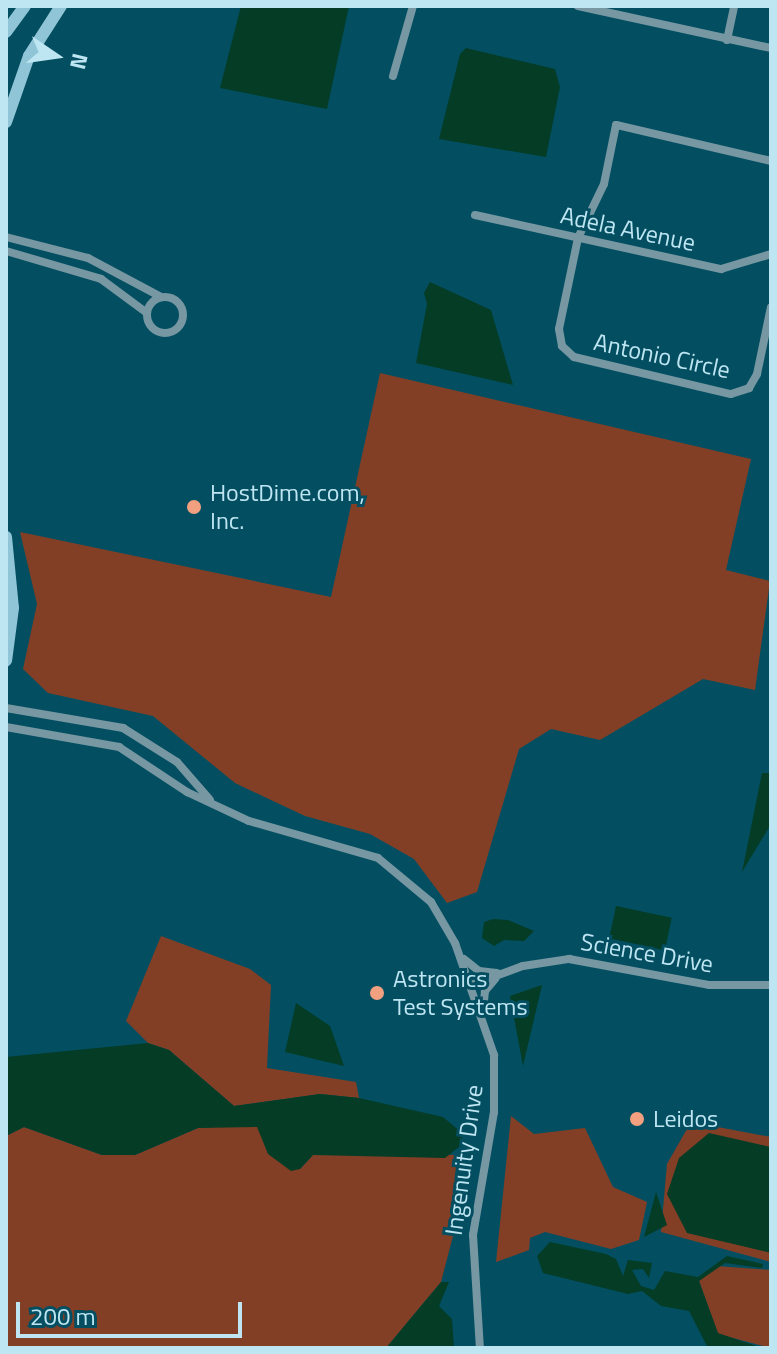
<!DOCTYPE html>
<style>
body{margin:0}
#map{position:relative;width:777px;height:1354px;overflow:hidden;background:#034f61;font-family:"Titillium Web",sans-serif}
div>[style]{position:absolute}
.green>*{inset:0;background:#833f26}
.water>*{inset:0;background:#043c26;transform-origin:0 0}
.minor>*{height:8px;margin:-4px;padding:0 4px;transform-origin:4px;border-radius:4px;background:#7798a3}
.minor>.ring{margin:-4px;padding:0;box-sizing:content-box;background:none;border:8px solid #7798a3;border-radius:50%}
.secondary>*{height:12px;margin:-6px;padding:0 6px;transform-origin:6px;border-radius:6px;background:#90c5d7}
.dots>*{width:22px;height:22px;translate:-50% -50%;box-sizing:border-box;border:4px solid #034f61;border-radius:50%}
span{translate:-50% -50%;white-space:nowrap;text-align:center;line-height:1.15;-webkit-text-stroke:6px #034f61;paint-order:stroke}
.street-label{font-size:24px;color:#bee5f2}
.poi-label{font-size:24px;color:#bee5f2}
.left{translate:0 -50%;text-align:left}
.frame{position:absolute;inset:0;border:8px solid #bee5f2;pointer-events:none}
.north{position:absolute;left:16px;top:16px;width:80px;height:80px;-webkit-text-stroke:6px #034f61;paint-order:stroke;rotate:103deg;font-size:22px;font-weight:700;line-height:32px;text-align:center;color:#bee5f2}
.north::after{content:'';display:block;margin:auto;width:28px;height:36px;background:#bee5f2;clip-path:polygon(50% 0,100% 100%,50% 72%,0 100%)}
.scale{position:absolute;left:16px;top:1302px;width:226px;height:36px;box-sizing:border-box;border:4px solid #bee5f2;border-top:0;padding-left:10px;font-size:24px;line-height:28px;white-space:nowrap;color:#bee5f2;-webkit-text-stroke:6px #034f61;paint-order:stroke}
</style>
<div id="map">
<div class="green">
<i style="clip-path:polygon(380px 373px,751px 459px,726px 570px,770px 581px,755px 690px,703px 679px,600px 740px,551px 729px,519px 749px,477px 892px,447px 903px,414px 859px,370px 834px,305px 816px,235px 783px,153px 716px,48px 693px,23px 669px,37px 604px,20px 532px,331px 597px)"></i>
<i style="clip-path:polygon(161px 936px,250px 969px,271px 985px,267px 1068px,356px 1082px,359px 1098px,320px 1094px,234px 1106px,169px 1050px,148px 1043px,126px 1021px)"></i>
<i style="clip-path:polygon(511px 1116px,534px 1134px,585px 1128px,613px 1187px,647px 1202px,639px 1240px,611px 1249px,545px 1232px,530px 1238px,529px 1250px,496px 1262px)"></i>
<i style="clip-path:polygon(691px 1122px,771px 1137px,771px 1262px,661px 1232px,667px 1164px)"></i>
<i style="clip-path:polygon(242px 1125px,258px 1127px,300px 1169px,313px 1155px,382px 1153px,454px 1155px,470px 1171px,441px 1282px,386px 1348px,6px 1348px,6px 1136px,24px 1127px,102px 1155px,135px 1155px,198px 1128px)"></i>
<i style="clip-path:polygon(717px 1266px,771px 1270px,771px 1348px,718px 1334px,699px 1281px)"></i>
</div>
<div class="water">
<i style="clip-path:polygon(241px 6px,349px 6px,327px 109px,220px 88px)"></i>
<i style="clip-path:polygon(466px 48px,555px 69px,560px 87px,546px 157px,439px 139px,460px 54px)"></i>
<i style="clip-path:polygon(430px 282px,491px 310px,513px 385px,416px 363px,427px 304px,424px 293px)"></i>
<i style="clip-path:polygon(762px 773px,771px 773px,771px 824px,742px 872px)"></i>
<i style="left:616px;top:906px;width:57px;height:33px;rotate:12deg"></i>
<i style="clip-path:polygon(493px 919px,508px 920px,534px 931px,524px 941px,504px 940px,494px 946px,482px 938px,484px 922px)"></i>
<i style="clip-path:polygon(542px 985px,523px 1066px,510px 996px)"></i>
<i style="clip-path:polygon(296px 1003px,330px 1026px,344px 1066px,285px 1052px)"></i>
<i style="clip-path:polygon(148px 1043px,169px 1050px,234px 1106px,320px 1094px,359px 1098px,443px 1117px,461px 1132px,464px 1143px,445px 1158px,313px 1155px,300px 1169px,291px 1171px,268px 1154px,257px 1127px,198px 1128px,135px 1155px,102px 1155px,24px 1127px,6px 1136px,6px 1057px)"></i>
<i style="clip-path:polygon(709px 1133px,771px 1147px,771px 1253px,687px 1233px,667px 1194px,679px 1158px)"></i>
<i style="clip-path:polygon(656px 1192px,667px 1225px,644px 1237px)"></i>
<i style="clip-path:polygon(550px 1242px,606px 1254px,616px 1259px,623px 1276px,628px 1260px,652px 1263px,649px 1278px,643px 1269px,632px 1270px,641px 1286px,654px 1290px,665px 1271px,698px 1277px,727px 1256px,763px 1264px,762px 1268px,725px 1263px,699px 1281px,718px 1333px,762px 1348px,708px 1348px,689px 1311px,661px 1306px,642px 1291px,628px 1294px,543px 1273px,537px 1256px)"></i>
<i style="clip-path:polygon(441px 1282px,449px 1282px,439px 1306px,452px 1319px,454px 1348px,386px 1348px)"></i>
</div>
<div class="minor">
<i style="left:578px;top:6px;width:198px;rotate:12.3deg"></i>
<i style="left:727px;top:40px;width:35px;rotate:-78deg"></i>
<i style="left:393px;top:76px;width:73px;rotate:-74.1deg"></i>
<i style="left:771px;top:161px;width:159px;rotate:-166.9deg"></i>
<i style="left:616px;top:125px;width:60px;rotate:101.5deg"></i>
<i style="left:604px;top:184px;width:60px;rotate:115.7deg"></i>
<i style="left:578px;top:238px;width:93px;rotate:101.8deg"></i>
<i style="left:559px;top:329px;width:17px;rotate:80deg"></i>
<i style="left:562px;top:346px;width:16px;rotate:43deg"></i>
<i style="left:574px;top:357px;width:161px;rotate:13.3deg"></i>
<i style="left:731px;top:394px;width:19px;rotate:-18deg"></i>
<i style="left:749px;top:388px;width:16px;rotate:-60deg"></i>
<i style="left:757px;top:374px;width:68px;rotate:-78.2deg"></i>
<i style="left:475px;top:215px;width:252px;rotate:12.4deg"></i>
<i style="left:721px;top:269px;width:52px;rotate:-16.7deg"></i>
<i style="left:6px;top:237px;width:85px;rotate:14.4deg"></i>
<i style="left:88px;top:258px;width:83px;rotate:28.1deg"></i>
<i style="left:6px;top:251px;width:99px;rotate:16.4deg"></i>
<i style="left:101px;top:279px;width:57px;rotate:36.5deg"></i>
<i class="ring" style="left:147px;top:297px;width:28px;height:28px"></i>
<i style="left:6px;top:708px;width:119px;rotate:9.7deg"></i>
<i style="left:123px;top:728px;width:64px;rotate:32.2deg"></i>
<i style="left:177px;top:762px;width:50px;rotate:49deg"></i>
<i style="left:6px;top:727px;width:115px;rotate:10deg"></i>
<i style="left:119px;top:747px;width:82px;rotate:33.5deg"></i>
<i style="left:187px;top:792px;width:68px;rotate:25.1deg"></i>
<i style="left:249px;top:821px;width:134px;rotate:16deg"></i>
<i style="left:378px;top:858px;width:69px;rotate:39.7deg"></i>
<i style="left:431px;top:902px;width:48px;rotate:59.7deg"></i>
<i style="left:455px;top:943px;width:119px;rotate:70.8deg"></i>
<i style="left:494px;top:1055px;width:57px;rotate:90deg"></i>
<i style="left:494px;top:1112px;width:125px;rotate:99.7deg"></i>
<i style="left:473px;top:1235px;width:113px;rotate:86.5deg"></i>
<i style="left:464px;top:959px;width:19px;rotate:39deg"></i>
<i style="left:479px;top:971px;width:18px;rotate:6deg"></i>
<i style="left:471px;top:985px;width:55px;rotate:-20.1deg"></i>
<i style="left:523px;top:966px;width:47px;rotate:-8.7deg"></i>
<i style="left:569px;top:959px;width:142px;rotate:10.5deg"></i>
<i style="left:709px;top:985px;width:62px"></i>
<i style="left:483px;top:1010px;width:19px;rotate:-84deg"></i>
<i style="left:485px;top:991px;width:16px;rotate:-50deg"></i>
</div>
<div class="secondary">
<i style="left:6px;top:32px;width:32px;rotate:-54deg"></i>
<i style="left:6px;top:122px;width:70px;rotate:-70.8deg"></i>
<i style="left:29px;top:56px;width:59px;rotate:-57.4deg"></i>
<i style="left:6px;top:537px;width:71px;rotate:84.4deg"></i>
<i style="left:13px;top:608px;width:53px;rotate:97.5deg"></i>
</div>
<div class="dots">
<i style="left:194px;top:507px;background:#f3a081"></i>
<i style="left:377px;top:993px;background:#f3a081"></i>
<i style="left:637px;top:1119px;background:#f3a081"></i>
</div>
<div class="street-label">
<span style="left:628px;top:229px;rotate:12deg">Adela Avenue</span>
<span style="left:662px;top:356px;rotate:12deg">Antonio Circle</span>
<span style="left:647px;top:953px;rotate:10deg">Science Drive</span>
<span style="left:464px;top:1160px;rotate:-82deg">Ingenuity Drive</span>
</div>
<div class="poi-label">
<span class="left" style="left:210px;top:507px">HostDime.com,<br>Inc.</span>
<span class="left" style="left:393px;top:993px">Astronics<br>Test Systems</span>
<span class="left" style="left:653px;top:1119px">Leidos</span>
</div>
<div class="frame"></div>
<div class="north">N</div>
<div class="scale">200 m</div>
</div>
